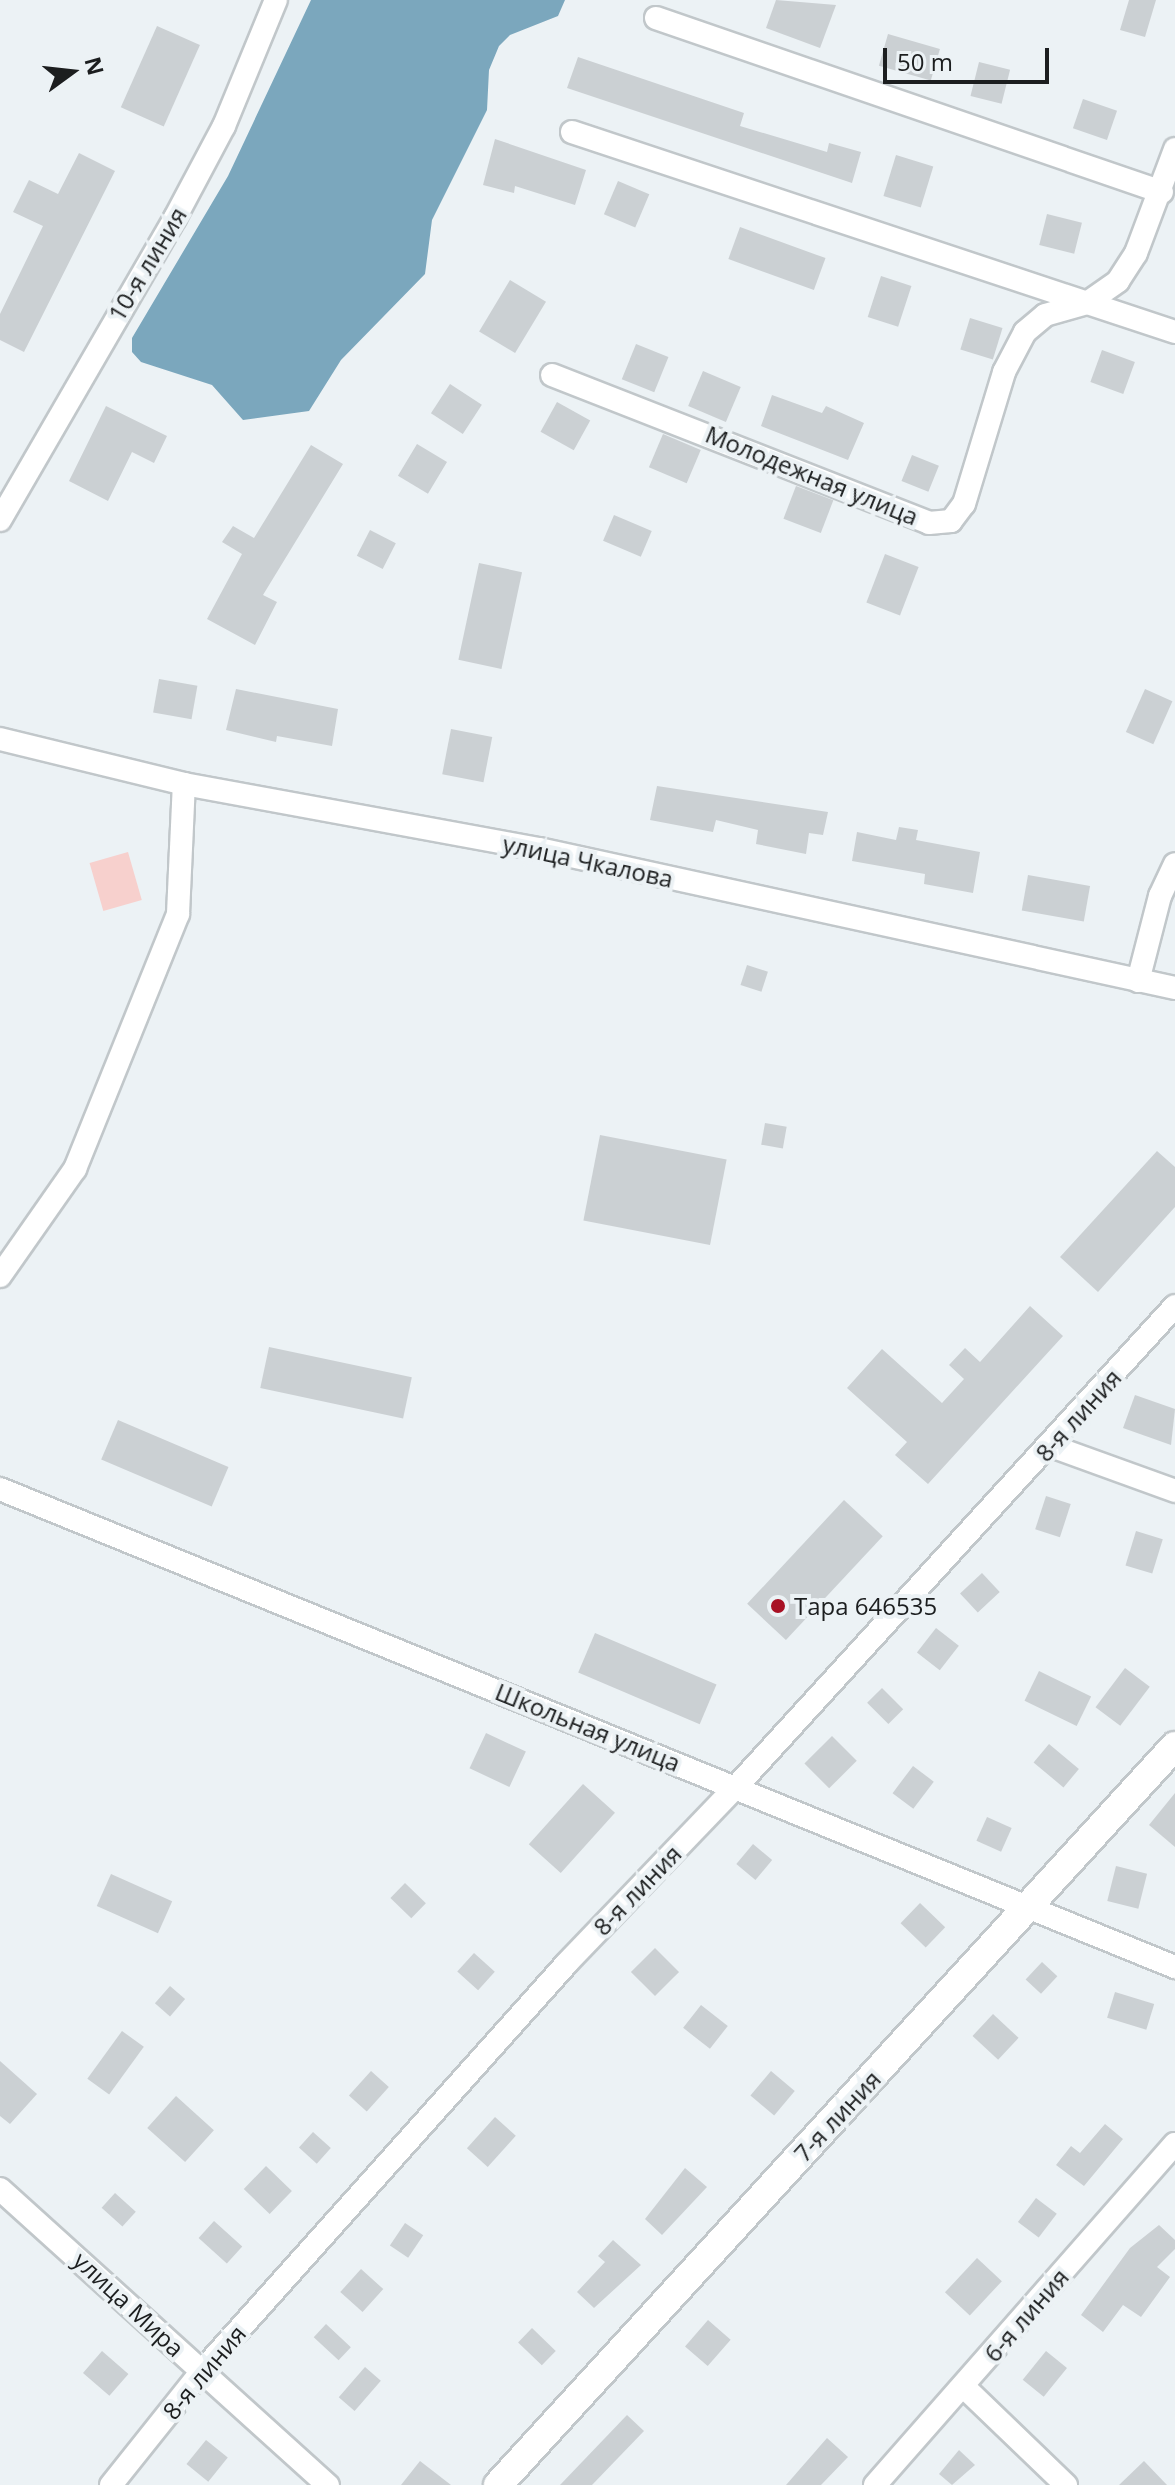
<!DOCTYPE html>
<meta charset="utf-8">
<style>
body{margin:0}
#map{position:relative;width:1175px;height:2485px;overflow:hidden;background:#ecf2f5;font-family:"Open Sans",sans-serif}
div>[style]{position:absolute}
.green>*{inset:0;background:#f7d0cd;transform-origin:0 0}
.water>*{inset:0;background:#7ba7bd}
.building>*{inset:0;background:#cbd0d3;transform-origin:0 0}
.roads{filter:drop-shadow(2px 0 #c1c7ca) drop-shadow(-2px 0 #c1c7ca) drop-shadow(0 2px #c1c7ca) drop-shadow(0 -2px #c1c7ca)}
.minor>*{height:22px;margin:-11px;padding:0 11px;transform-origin:11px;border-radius:11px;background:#fff}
.major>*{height:28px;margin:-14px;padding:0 14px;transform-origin:14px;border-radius:14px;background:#fff}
.dots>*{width:22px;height:22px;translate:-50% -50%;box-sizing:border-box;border:4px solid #ecf2f5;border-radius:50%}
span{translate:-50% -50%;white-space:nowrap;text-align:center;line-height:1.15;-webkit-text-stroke:8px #ecf2f5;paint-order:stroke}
.street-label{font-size:24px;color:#1c1e1f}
.poi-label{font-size:24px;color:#1c1e1f}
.left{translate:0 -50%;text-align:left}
.north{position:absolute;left:32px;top:32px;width:80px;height:80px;-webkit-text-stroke:6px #ecf2f5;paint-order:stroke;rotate:75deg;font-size:22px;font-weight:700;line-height:32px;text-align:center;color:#1c1e1f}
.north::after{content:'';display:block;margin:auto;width:28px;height:36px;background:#1c1e1f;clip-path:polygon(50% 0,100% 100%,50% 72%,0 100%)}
.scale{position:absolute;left:883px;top:48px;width:166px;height:36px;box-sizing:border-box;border:4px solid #1c1e1f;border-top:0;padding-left:10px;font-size:24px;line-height:28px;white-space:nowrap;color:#1c1e1f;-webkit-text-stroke:6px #ecf2f5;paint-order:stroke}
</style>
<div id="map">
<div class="green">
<i style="left:128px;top:852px;width:50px;height:40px;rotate:74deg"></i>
</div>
<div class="water">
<i style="clip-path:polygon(311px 0,565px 0,558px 16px,510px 35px,499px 46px,489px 70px,487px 110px,432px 220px,425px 274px,341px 360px,309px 411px,243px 420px,212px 385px,141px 362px,132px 352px,132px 338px,228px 176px)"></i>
</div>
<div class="building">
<i style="clip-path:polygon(776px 0,836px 5px,820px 48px,766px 28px)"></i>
<i style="clip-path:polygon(1129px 0,1156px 0,1145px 37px,1120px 30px)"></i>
<i style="left:157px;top:26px;width:47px;height:89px;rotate:24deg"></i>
<i style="left:888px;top:34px;width:54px;height:33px;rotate:16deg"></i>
<i style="clip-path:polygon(578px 57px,744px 113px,740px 126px,827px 152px,829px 143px,861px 152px,852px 183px,567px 88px)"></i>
<i style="left:979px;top:62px;width:32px;height:35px;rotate:14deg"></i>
<i style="left:1083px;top:99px;width:36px;height:31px;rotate:19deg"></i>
<i style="clip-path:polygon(495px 139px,586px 170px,575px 205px,515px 186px,514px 193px,483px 185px)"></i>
<i style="clip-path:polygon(79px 153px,115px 171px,24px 352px,0 340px,0 314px,43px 226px,13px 212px,29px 180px,58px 194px)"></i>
<i style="left:896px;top:155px;width:39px;height:43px;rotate:17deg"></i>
<i style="left:618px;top:181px;width:34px;height:36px;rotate:23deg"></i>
<i style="left:1047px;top:214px;width:36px;height:32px;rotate:14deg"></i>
<i style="left:740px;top:227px;width:91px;height:34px;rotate:20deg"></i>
<i style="left:881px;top:276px;width:32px;height:43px;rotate:18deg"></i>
<i style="left:510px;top:280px;width:42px;height:60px;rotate:31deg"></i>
<i style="left:970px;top:318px;width:34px;height:33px;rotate:17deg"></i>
<i style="left:636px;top:344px;width:35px;height:38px;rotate:22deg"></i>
<i style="left:1102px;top:350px;width:35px;height:34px;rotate:20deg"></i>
<i style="left:703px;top:371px;width:41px;height:38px;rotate:23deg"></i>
<i style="left:450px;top:384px;width:38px;height:35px;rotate:33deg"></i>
<i style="clip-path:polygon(772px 395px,822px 413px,826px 406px,864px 423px,848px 460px,761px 426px)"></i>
<i style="left:557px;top:402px;width:38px;height:34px;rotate:29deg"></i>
<i style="clip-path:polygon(106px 406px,167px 436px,154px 463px,132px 452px,108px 501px,69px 481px)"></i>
<i style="left:663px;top:434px;width:41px;height:36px;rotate:23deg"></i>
<i style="left:417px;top:444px;width:35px;height:37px;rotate:31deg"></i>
<i style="clip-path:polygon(311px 445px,343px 464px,263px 595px,277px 602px,255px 645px,207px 619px,242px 554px,222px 542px,233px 526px,254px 538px)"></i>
<i style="left:912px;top:455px;width:29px;height:28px;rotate:22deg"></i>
<i style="left:796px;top:486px;width:40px;height:35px;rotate:21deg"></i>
<i style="left:614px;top:515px;width:41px;height:28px;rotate:23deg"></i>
<i style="left:370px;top:530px;width:29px;height:29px;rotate:27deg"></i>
<i style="left:885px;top:554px;width:36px;height:52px;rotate:21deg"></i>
<i style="left:479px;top:563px;width:44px;height:99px;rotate:12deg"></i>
<i style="left:159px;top:679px;width:39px;height:34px;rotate:10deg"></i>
<i style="clip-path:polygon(236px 689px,338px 709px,332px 746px,277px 736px,276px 742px,226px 730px)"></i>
<i style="left:1145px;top:689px;width:30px;height:47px;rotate:24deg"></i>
<i style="left:451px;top:729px;width:42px;height:46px;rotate:11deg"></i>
<i style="clip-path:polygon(657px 786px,828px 812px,823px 835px,809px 833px,806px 854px,756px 844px,758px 830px,716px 820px,713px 832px,650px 820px)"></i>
<i style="clip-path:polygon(899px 827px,918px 830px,916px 840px,980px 852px,973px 893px,924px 884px,925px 874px,852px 861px,857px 832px,896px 840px)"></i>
<i style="left:1028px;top:875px;width:63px;height:36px;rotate:10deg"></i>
<i style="left:747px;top:965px;width:22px;height:21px;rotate:18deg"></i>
<i style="left:765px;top:1123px;width:22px;height:22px;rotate:10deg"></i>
<i style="left:600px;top:1135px;width:129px;height:87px;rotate:11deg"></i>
<i style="clip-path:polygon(1157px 1151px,1175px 1167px,1175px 1207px,1098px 1292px,1060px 1257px)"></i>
<i style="clip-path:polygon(1030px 1306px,1063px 1336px,928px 1484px,895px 1455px,907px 1442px,847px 1388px,882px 1349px,942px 1403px,964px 1379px,949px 1365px,965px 1348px,980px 1362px)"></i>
<i style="left:269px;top:1347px;width:146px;height:42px;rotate:12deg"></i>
<i style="clip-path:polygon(1135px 1395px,1175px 1409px,1171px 1445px,1123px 1428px)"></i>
<i style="left:118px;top:1420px;width:120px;height:43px;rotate:23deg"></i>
<i style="left:1046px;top:1496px;width:26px;height:35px;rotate:18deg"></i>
<i style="left:844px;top:1500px;width:53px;height:142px;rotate:43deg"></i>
<i style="left:1136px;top:1531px;width:28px;height:36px;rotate:17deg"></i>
<i style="left:982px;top:1573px;width:26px;height:30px;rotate:47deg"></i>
<i style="left:936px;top:1628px;width:29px;height:31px;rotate:38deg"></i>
<i style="left:595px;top:1633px;width:132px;height:43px;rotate:23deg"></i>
<i style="left:1125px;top:1668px;width:31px;height:49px;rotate:37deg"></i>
<i style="left:1039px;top:1671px;width:58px;height:33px;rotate:26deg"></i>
<i style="left:882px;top:1688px;width:30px;height:21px;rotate:45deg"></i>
<i style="left:486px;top:1733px;width:44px;height:39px;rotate:25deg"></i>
<i style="left:832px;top:1736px;width:35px;height:39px;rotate:45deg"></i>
<i style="left:1049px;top:1744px;width:39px;height:24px;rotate:40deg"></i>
<i style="left:913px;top:1766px;width:26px;height:34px;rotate:37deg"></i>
<i style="left:583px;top:1784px;width:43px;height:81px;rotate:42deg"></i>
<i style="clip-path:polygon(1175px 1793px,1175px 1847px,1149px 1825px)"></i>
<i style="left:987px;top:1817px;width:27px;height:26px;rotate:24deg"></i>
<i style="left:753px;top:1844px;width:25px;height:26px;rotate:40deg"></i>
<i style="left:1116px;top:1866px;width:32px;height:36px;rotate:14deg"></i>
<i style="left:111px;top:1874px;width:67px;height:35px;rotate:24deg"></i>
<i style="left:405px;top:1883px;width:29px;height:21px;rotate:44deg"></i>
<i style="left:920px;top:1903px;width:35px;height:28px;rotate:44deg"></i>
<i style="left:655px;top:1948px;width:34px;height:34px;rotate:45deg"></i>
<i style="left:474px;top:1953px;width:28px;height:25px;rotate:42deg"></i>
<i style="left:1042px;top:1962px;width:21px;height:24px;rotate:43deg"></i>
<i style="left:170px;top:1986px;width:20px;height:23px;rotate:41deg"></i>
<i style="left:1115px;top:1992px;width:41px;height:27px;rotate:17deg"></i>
<i style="left:701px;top:2005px;width:34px;height:29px;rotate:38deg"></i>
<i style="left:993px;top:2014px;width:35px;height:30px;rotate:43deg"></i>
<i style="left:122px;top:2031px;width:27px;height:59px;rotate:36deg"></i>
<i style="clip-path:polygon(0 2061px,37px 2094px,10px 2124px,0 2116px)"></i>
<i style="left:371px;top:2071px;width:24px;height:33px;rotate:42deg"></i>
<i style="left:771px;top:2071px;width:31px;height:32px;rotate:40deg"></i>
<i style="left:176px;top:2096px;width:51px;height:43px;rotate:42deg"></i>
<i style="left:495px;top:2117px;width:28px;height:42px;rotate:42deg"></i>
<i style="clip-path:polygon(1105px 2124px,1123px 2139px,1084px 2186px,1056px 2165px,1071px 2146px,1080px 2153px)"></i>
<i style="left:313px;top:2132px;width:24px;height:21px;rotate:42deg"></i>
<i style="left:266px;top:2166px;width:36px;height:32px;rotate:44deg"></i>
<i style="clip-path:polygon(685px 2168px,707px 2187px,662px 2235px,645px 2219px)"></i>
<i style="left:115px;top:2193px;width:28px;height:20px;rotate:42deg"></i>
<i style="left:1036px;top:2198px;width:26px;height:30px;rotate:37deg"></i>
<i style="left:214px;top:2221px;width:38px;height:23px;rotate:42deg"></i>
<i style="left:405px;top:2223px;width:22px;height:27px;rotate:34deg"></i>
<i style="clip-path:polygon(1159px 2225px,1175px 2240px,1175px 2249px,1157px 2267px,1170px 2277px,1141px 2317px,1123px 2305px,1103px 2332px,1081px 2315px,1130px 2248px)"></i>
<i style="clip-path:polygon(613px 2240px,641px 2265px,594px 2308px,577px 2292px,605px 2262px,598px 2256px)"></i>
<i style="left:977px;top:2258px;width:34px;height:47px;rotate:43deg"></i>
<i style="left:361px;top:2269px;width:30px;height:31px;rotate:42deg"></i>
<i style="left:708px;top:2320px;width:30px;height:35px;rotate:41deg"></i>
<i style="left:326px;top:2324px;width:34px;height:18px;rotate:43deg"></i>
<i style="left:532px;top:2328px;width:33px;height:20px;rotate:44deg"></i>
<i style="left:102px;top:2351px;width:35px;height:29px;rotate:41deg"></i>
<i style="left:1046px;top:2351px;width:27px;height:37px;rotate:39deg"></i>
<i style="left:365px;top:2367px;width:21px;height:40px;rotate:41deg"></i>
<i style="clip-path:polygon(627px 2415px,644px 2431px,592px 2485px,560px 2485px)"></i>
<i style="clip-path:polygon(827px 2438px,848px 2457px,821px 2485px,786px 2485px)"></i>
<i style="left:206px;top:2440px;width:28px;height:31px;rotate:39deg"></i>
<i style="clip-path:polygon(959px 2450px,975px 2465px,952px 2485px,939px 2474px)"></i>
<i style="clip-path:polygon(420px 2461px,451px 2485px,401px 2485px)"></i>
<i style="clip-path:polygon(1144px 2461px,1167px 2485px,1119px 2485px)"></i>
</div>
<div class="roads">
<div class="minor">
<i style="left:656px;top:18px;width:535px;rotate:18.98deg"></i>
<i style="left:572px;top:132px;width:635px;rotate:18.35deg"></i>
<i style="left:552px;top:375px;width:405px;rotate:21.4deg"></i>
<i style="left:929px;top:523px;width:22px;rotate:-5deg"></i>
<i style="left:951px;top:521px;width:21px;rotate:-53deg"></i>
<i style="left:964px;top:504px;width:138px;rotate:-73.1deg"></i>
<i style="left:1004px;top:372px;width:45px;rotate:-62.3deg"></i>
<i style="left:1025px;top:332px;width:26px;rotate:-40deg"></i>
<i style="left:1045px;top:315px;width:44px;rotate:-15.9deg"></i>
<i style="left:1087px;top:303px;width:38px;rotate:-35deg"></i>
<i style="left:1118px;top:281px;width:33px;rotate:-57deg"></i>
<i style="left:1136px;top:253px;width:111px;rotate:-69.4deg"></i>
<i style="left:0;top:520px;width:349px;rotate:-59.9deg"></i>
<i style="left:175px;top:218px;width:104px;rotate:-62deg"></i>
<i style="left:224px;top:126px;width:136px;rotate:-67.6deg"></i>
<i style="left:0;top:739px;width:189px;rotate:13.7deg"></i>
<i style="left:184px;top:784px;width:361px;rotate:10.4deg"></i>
<i style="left:539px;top:849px;width:651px;rotate:12.33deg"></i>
<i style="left:1138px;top:981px;width:88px;rotate:-75.5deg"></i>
<i style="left:1160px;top:896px;width:35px;rotate:-65deg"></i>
<i style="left:0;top:1276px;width:131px;rotate:-55deg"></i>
<i style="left:75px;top:1169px;width:275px;rotate:-68deg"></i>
<i style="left:178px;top:914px;width:130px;rotate:-87.4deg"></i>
<i style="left:1051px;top:1446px;width:132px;rotate:19.9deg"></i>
<i style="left:0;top:1489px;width:1269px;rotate:22.14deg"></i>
<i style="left:0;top:2189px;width:442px;rotate:42.1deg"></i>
<i style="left:963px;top:2386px;width:143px;rotate:43.9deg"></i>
<i style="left:111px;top:2485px;width:146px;rotate:-51.4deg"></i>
<i style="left:202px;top:2371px;width:547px;rotate:-48.18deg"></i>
<i style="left:567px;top:1963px;width:244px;rotate:-46.2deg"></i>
<i style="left:736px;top:1787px;width:651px;rotate:-47.61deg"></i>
<i style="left:875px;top:2485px;width:454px;rotate:-48.7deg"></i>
</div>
<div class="major">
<i style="left:498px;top:2485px;width:1002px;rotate:-47.51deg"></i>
</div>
</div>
<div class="dots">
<i style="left:778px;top:1606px;background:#a81124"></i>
</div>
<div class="street-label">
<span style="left:147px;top:264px;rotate:-59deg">10-я линия</span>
<span style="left:812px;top:475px;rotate:22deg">Молодежная улица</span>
<span style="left:588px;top:861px;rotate:12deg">улица Чкалова</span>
<span style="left:1078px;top:1415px;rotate:-48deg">8-я линия</span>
<span style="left:588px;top:1727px;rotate:22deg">Школьная улица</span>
<span style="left:637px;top:1890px;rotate:-46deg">8-я линия</span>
<span style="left:837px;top:2116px;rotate:-47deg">7-я линия</span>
<span style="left:129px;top:2304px;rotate:43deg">улица Мира</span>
<span style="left:1026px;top:2315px;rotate:-49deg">6-я линия</span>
<span style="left:204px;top:2372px;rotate:-50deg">8-я линия</span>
</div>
<div class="poi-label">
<span class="left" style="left:794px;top:1606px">Тара 646535</span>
</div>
<div class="north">N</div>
<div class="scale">50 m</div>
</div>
